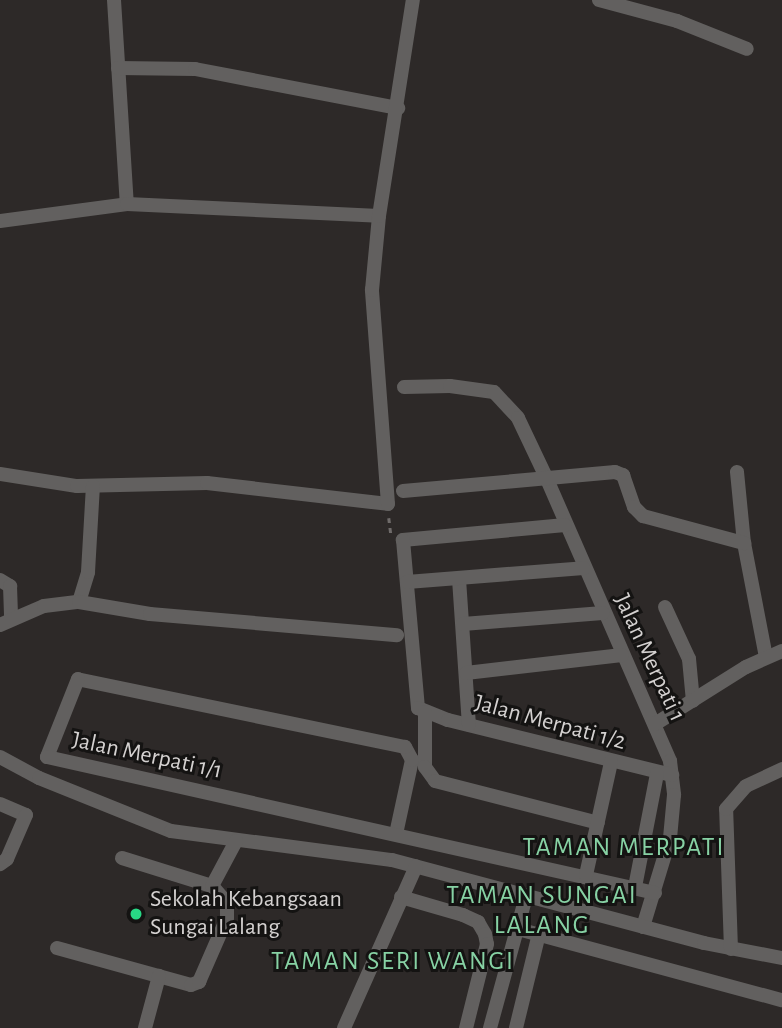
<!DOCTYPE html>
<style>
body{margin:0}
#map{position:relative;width:782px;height:1028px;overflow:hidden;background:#2d2928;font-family:"Alegreya Sans",sans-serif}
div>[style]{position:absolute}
.path>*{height:2.5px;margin-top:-1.25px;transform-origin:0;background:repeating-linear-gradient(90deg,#6f6b6a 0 5px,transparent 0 10px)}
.minor>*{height:14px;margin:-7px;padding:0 7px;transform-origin:7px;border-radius:7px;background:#62605f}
.dots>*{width:19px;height:19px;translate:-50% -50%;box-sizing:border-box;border:4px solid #141312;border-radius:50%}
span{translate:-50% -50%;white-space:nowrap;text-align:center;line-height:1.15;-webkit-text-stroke:6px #141312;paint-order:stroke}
.street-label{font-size:24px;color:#d4d1d0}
.poi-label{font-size:24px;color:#d4d1d0}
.left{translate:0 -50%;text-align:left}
.neighbourhood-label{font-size:26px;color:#87d2a4;letter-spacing:2px}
</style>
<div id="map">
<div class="path">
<i style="left:389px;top:518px;width:17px;rotate:83deg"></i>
</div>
<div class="minor">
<i style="left:114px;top:0;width:204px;rotate:86.4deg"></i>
<i style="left:599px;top:0;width:81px;rotate:15.1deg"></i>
<i style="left:677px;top:21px;width:75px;rotate:21.8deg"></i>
<i style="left:118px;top:68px;width:77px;rotate:0.7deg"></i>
<i style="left:195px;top:69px;width:207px;rotate:10.9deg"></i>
<i style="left:0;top:221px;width:128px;rotate:-7.6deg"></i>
<i style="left:127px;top:204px;width:252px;rotate:2.7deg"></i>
<i style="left:404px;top:387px;width:46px;rotate:-1.2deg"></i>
<i style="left:450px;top:386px;width:44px;rotate:7.8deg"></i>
<i style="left:494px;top:392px;width:35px;rotate:47deg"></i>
<i style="left:518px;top:418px;width:65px;rotate:64.6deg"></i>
<i style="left:546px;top:477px;width:310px;rotate:66.4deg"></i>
<i style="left:670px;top:761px;width:34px;rotate:83deg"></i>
<i style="left:674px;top:795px;width:43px;rotate:95.3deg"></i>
<i style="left:670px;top:838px;width:93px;rotate:106.9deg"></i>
<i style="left:737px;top:472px;width:71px;rotate:84.4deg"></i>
<i style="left:744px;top:543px;width:116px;rotate:79.1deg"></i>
<i style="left:0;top:474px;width:78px;rotate:8.9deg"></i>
<i style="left:77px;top:486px;width:130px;rotate:-1.3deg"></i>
<i style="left:207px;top:483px;width:182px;rotate:6.6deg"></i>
<i style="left:388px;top:504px;width:215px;rotate:-94.3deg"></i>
<i style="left:372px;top:290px;width:74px;rotate:-84.6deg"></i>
<i style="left:379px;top:216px;width:219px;rotate:-81.1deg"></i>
<i style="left:403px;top:491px;width:213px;rotate:-5.1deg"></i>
<i style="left:615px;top:472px;width:9px;rotate:21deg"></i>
<i style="left:623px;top:475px;width:34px;rotate:71deg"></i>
<i style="left:634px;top:507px;width:13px;rotate:45deg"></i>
<i style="left:643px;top:516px;width:105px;rotate:15deg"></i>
<i style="left:565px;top:525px;width:163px;rotate:174.7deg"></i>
<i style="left:403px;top:540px;width:169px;rotate:84.9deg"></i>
<i style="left:418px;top:708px;width:32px;rotate:22deg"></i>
<i style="left:448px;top:720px;width:231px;rotate:13.8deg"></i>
<i style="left:459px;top:579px;width:146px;rotate:86.1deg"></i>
<i style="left:0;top:580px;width:12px;rotate:31deg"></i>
<i style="left:10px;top:586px;width:32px;rotate:88deg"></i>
<i style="left:407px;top:582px;width:177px;rotate:-4.5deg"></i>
<i style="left:79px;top:602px;width:31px;rotate:-73deg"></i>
<i style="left:88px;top:572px;width:86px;rotate:-86.7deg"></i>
<i style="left:665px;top:607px;width:57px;rotate:65.2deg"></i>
<i style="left:689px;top:659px;width:42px;rotate:84.6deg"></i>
<i style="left:463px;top:624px;width:140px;rotate:-4.5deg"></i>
<i style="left:0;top:625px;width:48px;rotate:-23.4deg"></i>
<i style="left:44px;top:606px;width:35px;rotate:-7deg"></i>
<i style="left:79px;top:602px;width:72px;rotate:9.6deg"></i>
<i style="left:150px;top:614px;width:248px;rotate:4.9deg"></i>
<i style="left:466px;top:673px;width:157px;rotate:-6.6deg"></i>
<i style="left:425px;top:712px;width:55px;rotate:90deg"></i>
<i style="left:425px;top:767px;width:17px;rotate:54deg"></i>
<i style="left:435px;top:781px;width:168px;rotate:14.4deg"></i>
<i style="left:655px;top:724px;width:107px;rotate:-32.1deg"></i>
<i style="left:746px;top:667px;width:39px;rotate:-24deg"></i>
<i style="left:0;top:757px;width:44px;rotate:28.3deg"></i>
<i style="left:39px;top:778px;width:142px;rotate:21.9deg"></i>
<i style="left:171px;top:831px;width:223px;rotate:7.5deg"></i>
<i style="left:392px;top:860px;width:323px;rotate:14.9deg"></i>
<i style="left:704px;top:943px;width:79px;rotate:10.9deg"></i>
<i style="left:0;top:804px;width:28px;rotate:23deg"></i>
<i style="left:26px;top:815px;width:48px;rotate:113.4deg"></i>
<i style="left:7px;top:859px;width:9px;rotate:144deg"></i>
<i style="left:396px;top:834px;width:76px;rotate:-77.8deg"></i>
<i style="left:412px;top:760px;width:15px;rotate:-118deg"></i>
<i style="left:405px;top:747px;width:334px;rotate:-168.3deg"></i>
<i style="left:78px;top:679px;width:84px;rotate:111.7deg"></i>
<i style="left:47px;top:757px;width:623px;rotate:12.61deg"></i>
<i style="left:122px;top:858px;width:94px;rotate:17.3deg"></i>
<i style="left:586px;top:875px;width:116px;rotate:-77.5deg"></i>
<i style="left:635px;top:887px;width:115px;rotate:-79deg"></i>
<i style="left:401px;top:897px;width:65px;rotate:16.2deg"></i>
<i style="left:463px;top:915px;width:17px;rotate:25deg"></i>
<i style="left:478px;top:922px;width:14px;rotate:60deg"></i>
<i style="left:485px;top:934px;width:10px;rotate:79deg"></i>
<i style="left:487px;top:944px;width:87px;rotate:104deg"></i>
<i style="left:518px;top:929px;width:273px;rotate:15.1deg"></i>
<i style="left:57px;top:948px;width:139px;rotate:15.4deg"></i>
<i style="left:191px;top:985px;width:9px;rotate:-21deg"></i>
<i style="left:199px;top:982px;width:70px;rotate:-66.4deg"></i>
<i style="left:227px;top:918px;width:15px;rotate:-90deg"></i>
<i style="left:227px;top:903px;width:23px;rotate:-131deg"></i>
<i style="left:212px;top:886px;width:51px;rotate:-61.9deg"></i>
<i style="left:731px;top:949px;width:140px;rotate:-92deg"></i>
<i style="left:726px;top:809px;width:30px;rotate:-49deg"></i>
<i style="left:746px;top:786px;width:40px;rotate:-25deg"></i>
<i style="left:145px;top:1028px;width:54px;rotate:-74.9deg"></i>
<i style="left:344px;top:1028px;width:177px;rotate:-66deg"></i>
<i style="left:490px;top:1028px;width:137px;rotate:-74.7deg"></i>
<i style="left:516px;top:1028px;width:97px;rotate:-76.3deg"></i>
</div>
<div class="dots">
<i style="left:136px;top:914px;background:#28d885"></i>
</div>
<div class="street-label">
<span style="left:649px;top:658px;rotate:65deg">Jalan Merpati 1</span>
<span style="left:550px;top:723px;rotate:15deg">Jalan Merpati 1/2</span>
<span style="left:147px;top:756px;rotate:12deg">Jalan Merpati 1/1</span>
</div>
<div class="poi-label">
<span class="left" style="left:150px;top:914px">Sekolah Kebangsaan<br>Sungai Lalang</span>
</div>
<div class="neighbourhood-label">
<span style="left:624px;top:848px">TAMAN MERPATI</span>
<span style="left:542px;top:911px">TAMAN SUNGAI<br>LALANG</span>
<span style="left:393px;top:962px">TAMAN SERI WANGI</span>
</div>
</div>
